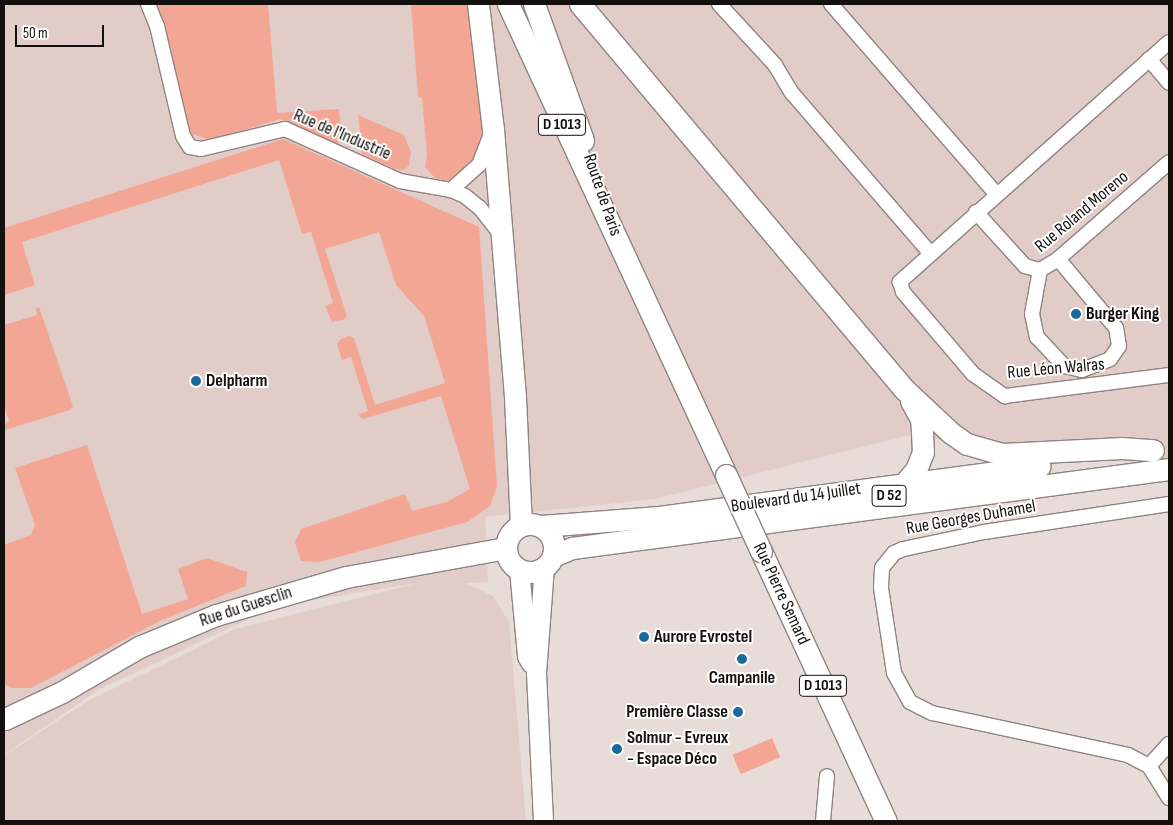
<!DOCTYPE html>
<meta charset="utf-8">
<style>
body{margin:0}
#map{position:relative;width:1173px;height:825px;overflow:hidden;background:#e8dcd9;font-family:"Sofia Sans Condensed",sans-serif}
div>[style]{position:absolute}
.built>*{inset:0;background:#e1ccc8}
.green>*{inset:0;background:#f4a695;transform-origin:0 0}
.roads{filter:drop-shadow(1px 0 #8f8481) drop-shadow(-1px 0 #8f8481) drop-shadow(0 1px #8f8481) drop-shadow(0 -1px #8f8481)}
.street>*{height:14px;margin:-7px;padding:0 7px;transform-origin:7px;border-radius:7px;background:#fff}
.secondary>*{height:19px;margin:-9.5px;padding:0 9.5px;transform-origin:9.5px;border-radius:9.5px;background:#fff}
.primary>*{height:21px;margin:-10.5px;padding:0 10.5px;transform-origin:10.5px;border-radius:10.5px;background:#fff}
.primary>.ring{margin:-10.5px;padding:0;box-sizing:content-box;background:none;border:21px solid #fff;border-radius:50%}
.bridges{filter:drop-shadow(1px 0 #8f8481) drop-shadow(-1px 0 #8f8481) drop-shadow(0 1px #8f8481) drop-shadow(0 -1px #8f8481)}
.primary-bridge>*{height:21px;margin:-10.5px;padding:0 10.5px;transform-origin:10.5px;border-radius:10.5px;background:#fff}
.dots>*{width:14px;height:14px;translate:-50% -50%;box-sizing:border-box;border:2px solid #fff;border-radius:50%}
span{translate:-50% -50%;white-space:nowrap;text-align:center;line-height:1.15;-webkit-text-stroke:4px #fff;paint-order:stroke}
.shield-label span{padding:1px 4px;background:#fff;border:1px solid;border-radius:4px;-webkit-text-stroke-width:0}
.shield-label{font-size:16px;color:#14100f;font-weight:700}
.street-label{font-size:18px;color:#14100f}
.poi-label{font-size:18px;color:#14100f;font-weight:700}
.left{translate:0 -50%;text-align:left}
.right{translate:-100% -50%;text-align:right}
.frame{position:absolute;inset:0;border:5px solid #14100f;pointer-events:none}
.scale{position:absolute;left:15px;top:25px;width:89px;height:22px;box-sizing:border-box;border:2px solid #14100f;border-top:0;padding-left:6px;font-size:15px;line-height:18px;white-space:nowrap;color:#14100f;-webkit-text-stroke:4px #fff;paint-order:stroke}
</style>
<div id="map">
<div class="built">
<i style="clip-path:polygon(4px 4px,1169px 4px,1169px 463px,906px 436px,655px 499px,485px 517px,488px 582px,465px 583px,493px 596px,509px 622px,526px 821px,4px 821px,4px 756px,86px 702px,235px 629px,418px 583px,276px 606px,98px 690px,4px 755px)"></i>
</div>
<div class="green">
<i style="clip-path:polygon(155px 4px,268px 4px,277px 113px,339px 109px,342px 135px,338px 144px,280px 119px,211px 140px,191px 134px,163px 21px)"></i>
<i style="clip-path:polygon(411px 4px,473px 4px,483px 133px,474px 164px,457px 177px,447px 181px,436px 179px,425px 167px,427px 155px,422px 98px,418px 97px)"></i>
<i style="clip-path:polygon(358px 115px,404px 135px,411px 152px,409px 166px,403px 170px,395px 169px,362px 154px)"></i>
<i style="clip-path:polygon(283px 139px,479px 227px,497px 486px,490px 506px,467px 522px,320px 562px,301px 561px,295px 542px,301px 529px,405px 494px,412px 511px,447px 502px,470px 489px,441px 396px,363px 419px,360px 417px,359px 414px,368px 411px,351px 357px,342px 360px,337px 344px,340px 340px,349px 336px,354px 338px,375px 405px,445px 383px,424px 316px,396px 285px,379px 232px,325px 249px,347px 316px,343px 320px,332px 322px,325px 306px,333px 303px,311px 232px,302px 234px,279px 160px,22px 242px,35px 285px,4px 295px,4px 228px)"></i>
<i style="clip-path:polygon(39px 307px,73px 406px,70px 410px,5px 430px,4px 426px,9px 421px,4px 405px,4px 325px,37px 315px,36px 308px)"></i>
<i style="clip-path:polygon(87px 445px,142px 614px,188px 599px,178px 569px,207px 558px,247px 572px,246px 586px,160px 621px,31px 688px,12px 688px,4px 684px,4px 545px,31px 535px,35px 525px,15px 468px)"></i>
<i style="left:772px;top:738px;width:21px;height:43px;rotate:67deg"></i>
</div>
<div class="roads">
<div class="street">
<i style="left:148px;top:4px;width:24px;rotate:68deg"></i>
<i style="left:157px;top:26px;width:113px;rotate:76.7deg"></i>
<i style="left:183px;top:136px;width:13px;rotate:58deg"></i>
<i style="left:190px;top:147px;width:11px;rotate:10deg"></i>
<i style="left:201px;top:149px;width:86px;rotate:-13.4deg"></i>
<i style="left:285px;top:129px;width:126px;rotate:24.3deg"></i>
<i style="left:400px;top:181px;width:52px;rotate:10deg"></i>
<i style="left:451px;top:190px;width:15px;rotate:23deg"></i>
<i style="left:465px;top:196px;width:19px;rotate:39deg"></i>
<i style="left:480px;top:208px;width:33px;rotate:52deg"></i>
<i style="left:719px;top:4px;width:83px;rotate:47.4deg"></i>
<i style="left:775px;top:65px;width:33px;rotate:59deg"></i>
<i style="left:792px;top:93px;width:211px;rotate:49.2deg"></i>
<i style="left:831px;top:4px;width:252px;rotate:49deg"></i>
<i style="left:1169px;top:42px;width:361px;rotate:138.3deg"></i>
<i style="left:900px;top:282px;width:10px;rotate:73deg"></i>
<i style="left:903px;top:292px;width:108px;rotate:49.5deg"></i>
<i style="left:973px;top:374px;width:39px;rotate:35deg"></i>
<i style="left:1005px;top:396px;width:165px;rotate:-7.3deg"></i>
<i style="left:1149px;top:59px;width:31px;rotate:50deg"></i>
<i style="left:451px;top:190px;width:38px;rotate:-42deg"></i>
<i style="left:479px;top:165px;width:33px;rotate:-69deg"></i>
<i style="left:976px;top:212px;width:73px;rotate:47.8deg"></i>
<i style="left:1025px;top:266px;width:16px;rotate:15deg"></i>
<i style="left:1040px;top:270px;width:21px;rotate:-31deg"></i>
<i style="left:1058px;top:259px;width:147px;rotate:-41.1deg"></i>
<i style="left:1040px;top:270px;width:45px;rotate:100.3deg"></i>
<i style="left:1032px;top:314px;width:24px;rotate:78deg"></i>
<i style="left:1037px;top:337px;width:40px;rotate:47deg"></i>
<i style="left:1064px;top:366px;width:18px;rotate:13deg"></i>
<i style="left:1082px;top:370px;width:30px;rotate:-21deg"></i>
<i style="left:1110px;top:359px;width:16px;rotate:-55deg"></i>
<i style="left:1119px;top:346px;width:18px;rotate:-99deg"></i>
<i style="left:1116px;top:328px;width:90px;rotate:-130deg"></i>
<i style="left:1169px;top:504px;width:187px;rotate:171.4deg"></i>
<i style="left:984px;top:532px;width:83px;rotate:168.1deg"></i>
<i style="left:903px;top:549px;width:10px;rotate:156deg"></i>
<i style="left:894px;top:553px;width:19px;rotate:129deg"></i>
<i style="left:882px;top:568px;width:20px;rotate:93deg"></i>
<i style="left:881px;top:588px;width:86px;rotate:81.3deg"></i>
<i style="left:894px;top:673px;width:33px;rotate:61deg"></i>
<i style="left:910px;top:702px;width:25px;rotate:27deg"></i>
<i style="left:932px;top:713px;width:200px;rotate:12.1deg"></i>
<i style="left:1128px;top:755px;width:24px;rotate:28deg"></i>
<i style="left:1149px;top:766px;width:38px;rotate:58deg"></i>
<i style="left:1149px;top:766px;width:30px;rotate:-48deg"></i>
<i style="left:823px;top:821px;width:45px;rotate:-84.9deg"></i>
</div>
<div class="secondary">
<i style="left:519px;top:569px;width:87px;rotate:84.7deg"></i>
<i style="left:527px;top:656px;width:8px;rotate:60deg"></i>
<i style="left:543px;top:821px;width:148px;rotate:-92.7deg"></i>
<i style="left:536px;top:673px;width:106px;rotate:-85.7deg"></i>
</div>
<div class="primary">
<i style="left:478px;top:4px;width:126px;rotate:83.2deg"></i>
<i style="left:493px;top:129px;width:270px;rotate:85.3deg"></i>
<i style="left:515px;top:398px;width:127px;rotate:87.3deg"></i>
<i style="left:508px;top:4px;width:519px;rotate:65.16deg"></i>
<i style="left:534px;top:4px;width:145px;rotate:70.2deg"></i>
<i style="left:580px;top:4px;width:503px;rotate:49.92deg"></i>
<i style="left:904px;top:389px;width:64px;rotate:43.1deg"></i>
<i style="left:951px;top:433px;width:19px;rotate:35deg"></i>
<i style="left:967px;top:444px;width:36px;rotate:16deg"></i>
<i style="left:1002px;top:454px;width:120px;rotate:-2.9deg"></i>
<i style="left:1122px;top:448px;width:31px;rotate:4deg"></i>
<i style="left:899px;top:490px;width:26px;rotate:-50deg"></i>
<i style="left:916px;top:470px;width:19px;rotate:-69deg"></i>
<i style="left:923px;top:452px;width:33px;rotate:-93deg"></i>
<i style="left:921px;top:419px;width:21px;rotate:-119deg"></i>
<i class="ring" style="left:506px;top:524px;width:27px;height:27px"></i>
<i style="left:541px;top:526px;width:118px;rotate:-4.4deg"></i>
<i style="left:659px;top:517px;width:384px;rotate:-7.6deg"></i>
<i style="left:761px;top:551px;width:298px;rotate:65.2deg"></i>
<i style="left:553px;top:556px;width:21px;rotate:-23deg"></i>
<i style="left:572px;top:548px;width:602px;rotate:-7.54deg"></i>
<i style="left:5px;top:719px;width:63px;rotate:-25.3deg"></i>
<i style="left:62px;top:692px;width:89px;rotate:-30.3deg"></i>
<i style="left:139px;top:647px;width:83px;rotate:-22.6deg"></i>
<i style="left:216px;top:615px;width:135px;rotate:-16.3deg"></i>
<i style="left:346px;top:577px;width:163px;rotate:-10.3deg"></i>
</div>
</div>
<div class="bridges">
<div class="primary-bridge">
<i style="left:726px;top:475px;width:84px;rotate:65.3deg"></i>
</div>
</div>
<div class="dots">
<i style="left:1076px;top:314px;background:#19699b"></i>
<i style="left:196px;top:381px;background:#19699b"></i>
<i style="left:644px;top:637px;background:#19699b"></i>
<i style="left:742px;top:659px;background:#19699b"></i>
<i style="left:738px;top:712px;background:#19699b"></i>
<i style="left:617px;top:749px;background:#19699b"></i>
</div>
<div class="shield-label">
<span style="left:562px;top:125px">D 1013</span>
<span style="left:889px;top:496px">D 52</span>
<span style="left:823px;top:686px">D 1013</span>
</div>
<div class="street-label">
<span style="left:342px;top:135px;rotate:23deg">Rue de l'Industrie</span>
<span style="left:602px;top:195px;rotate:71deg">Route de Paris</span>
<span style="left:1082px;top:212px;rotate:-40deg">Rue Roland Moreno</span>
<span style="left:1056px;top:369px;rotate:-5deg">Rue Léon Walras</span>
<span style="left:796px;top:498px;rotate:-8deg">Boulevard du 14 Juillet</span>
<span style="left:971px;top:518px;rotate:-10deg">Rue Georges Duhamel</span>
<span style="left:781px;top:594px;rotate:65deg">Rue Pierre Semard</span>
<span style="left:246px;top:607px;rotate:-18deg">Rue du Guesclin</span>
</div>
<div class="poi-label">
<span class="left" style="left:1086px;top:314px">Burger King</span>
<span class="left" style="left:206px;top:381px">Delpharm</span>
<span class="left" style="left:654px;top:637px">Aurore Evrostel</span>
<span style="left:742px;top:678px">Campanile</span>
<span class="right" style="left:728px;top:712px">Première Classe</span>
<span class="left" style="left:627px;top:749px">Solmur - Evreux<br>- Espace Déco</span>
</div>
<div class="frame"></div>
<div class="scale">50 m</div>
</div>
